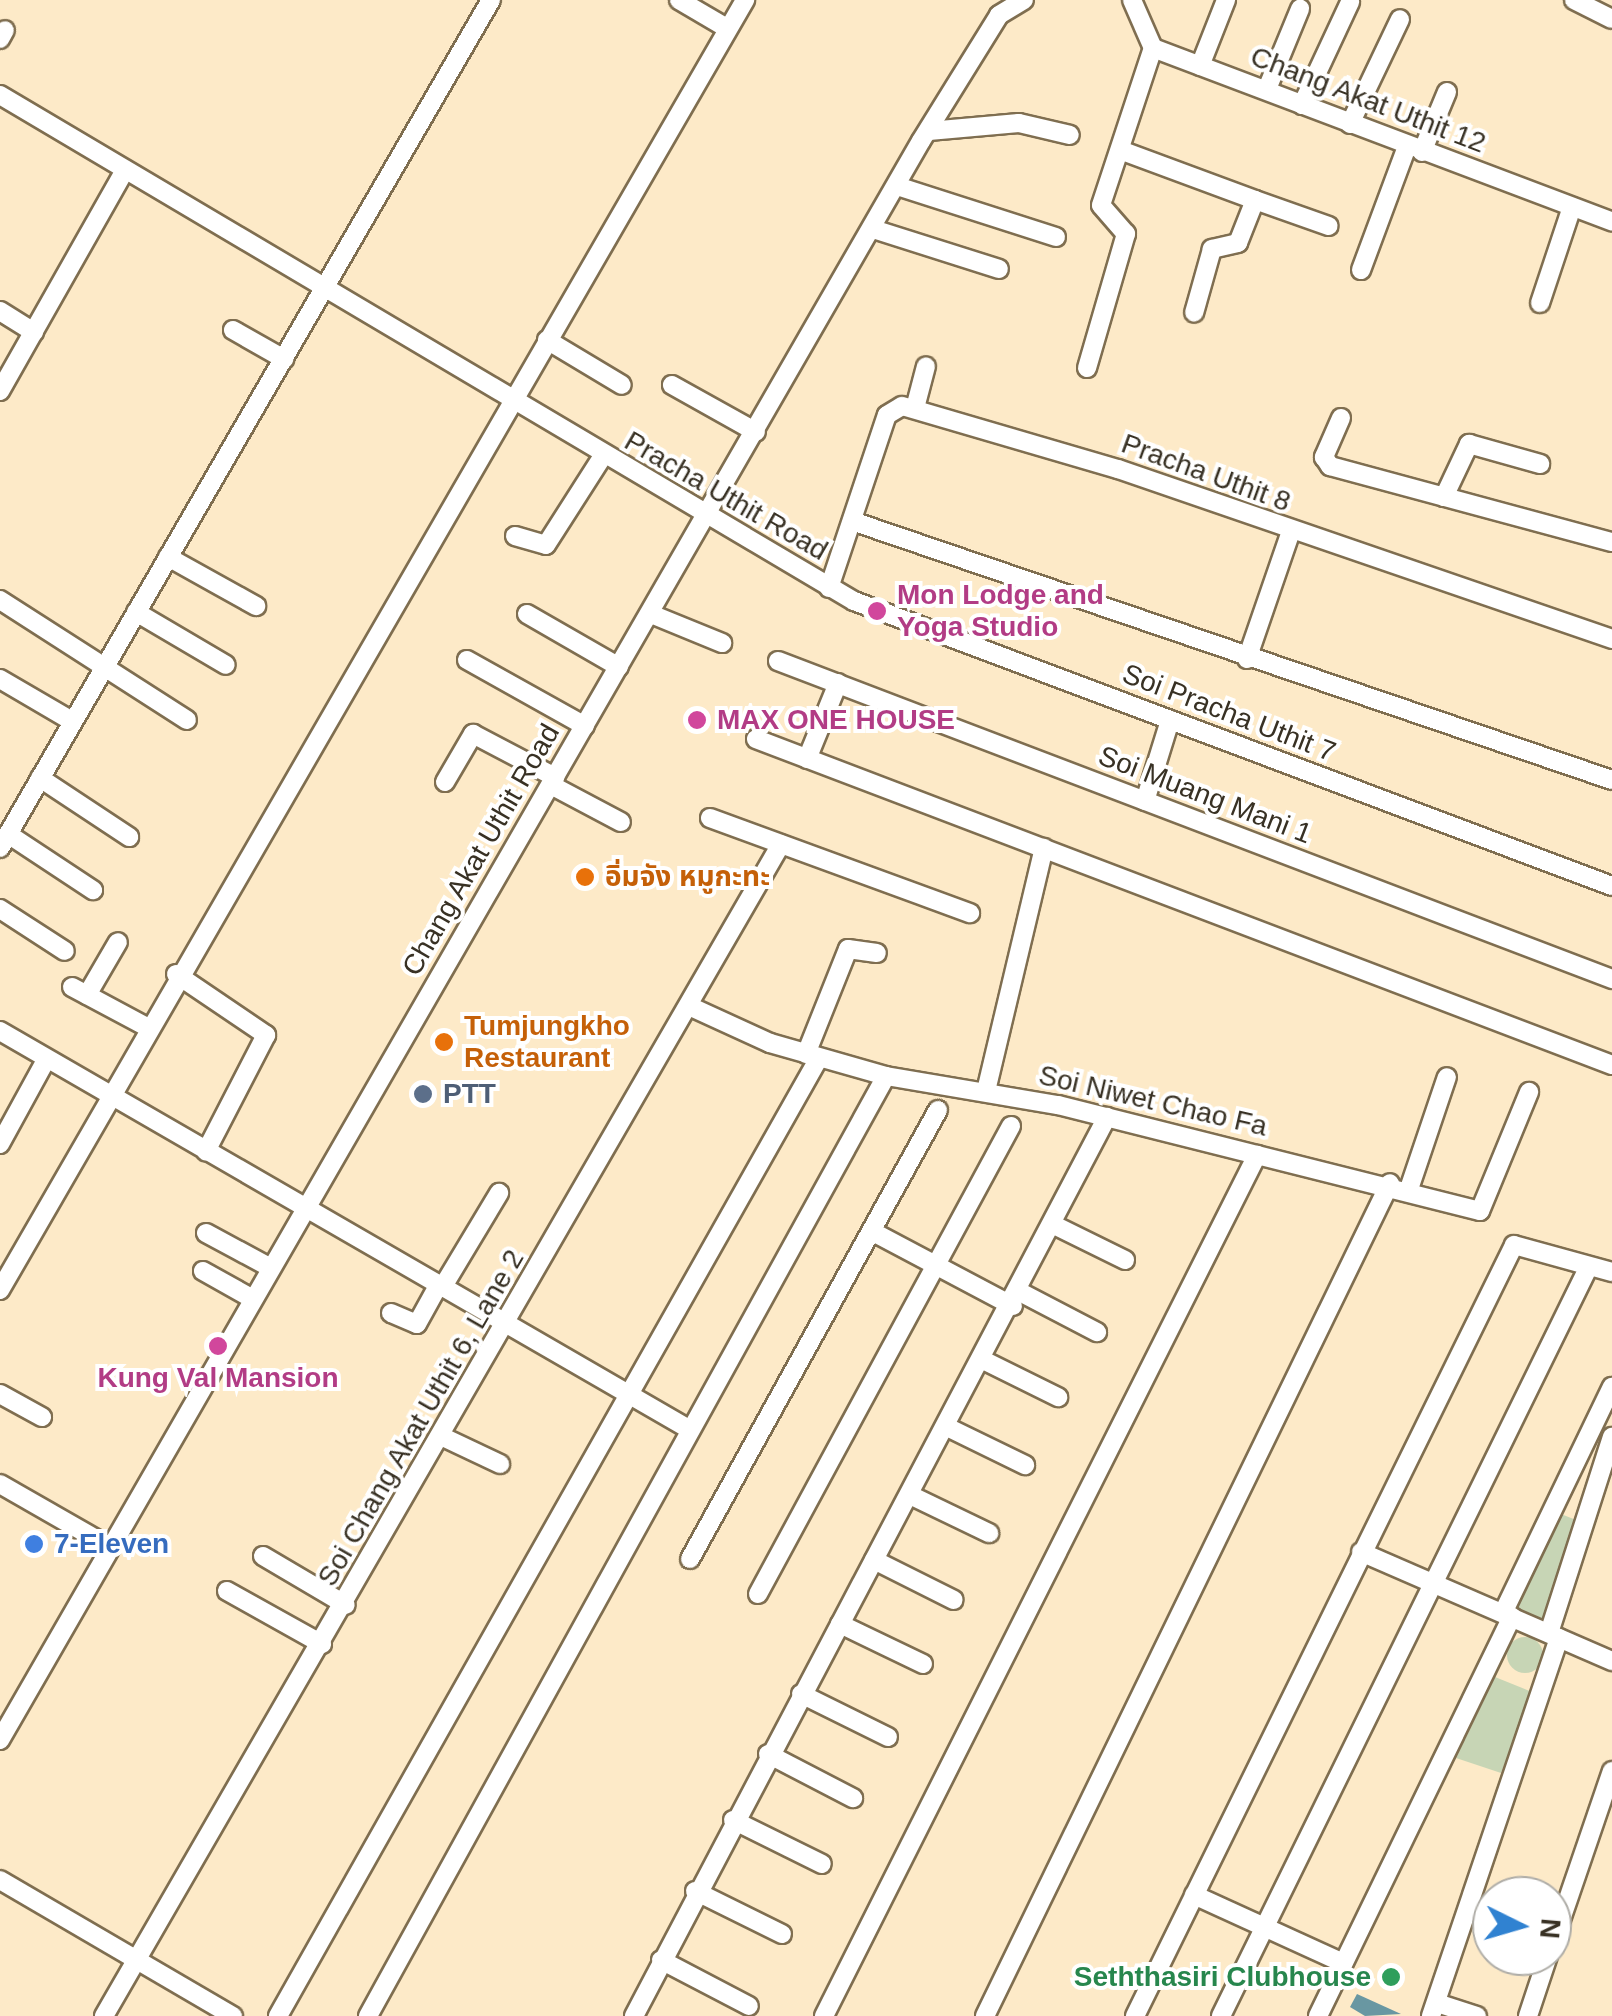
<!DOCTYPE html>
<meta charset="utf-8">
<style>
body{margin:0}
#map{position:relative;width:1612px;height:2016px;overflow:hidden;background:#fdeac8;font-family:Helvetica,"Noto Sans Thai",sans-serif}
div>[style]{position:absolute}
.green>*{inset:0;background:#c7d5b5}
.round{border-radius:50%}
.water>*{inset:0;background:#6997a2}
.roads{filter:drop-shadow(2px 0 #7f6e50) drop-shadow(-2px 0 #7f6e50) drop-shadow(0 2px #7f6e50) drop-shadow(0 -2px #7f6e50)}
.minor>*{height:18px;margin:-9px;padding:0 9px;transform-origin:9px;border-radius:9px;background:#fff}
.dots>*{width:28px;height:28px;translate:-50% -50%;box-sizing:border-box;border:5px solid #fff;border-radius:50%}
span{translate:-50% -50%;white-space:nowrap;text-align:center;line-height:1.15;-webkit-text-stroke:8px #fff;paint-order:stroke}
.street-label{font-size:28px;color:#383124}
.hotel-label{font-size:28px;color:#b23c85;font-weight:700}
.left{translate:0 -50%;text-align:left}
.food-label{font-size:28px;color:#c56008;font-weight:700}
.service-label{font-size:28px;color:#4e5e75;font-weight:700}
.shop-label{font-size:28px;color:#366cbe;font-weight:700}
.leisure-label{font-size:28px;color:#27864d;font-weight:700}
.right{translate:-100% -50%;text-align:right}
.north{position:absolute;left:1472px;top:1876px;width:100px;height:100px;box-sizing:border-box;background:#fff;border:2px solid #afada7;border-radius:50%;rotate:95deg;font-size:28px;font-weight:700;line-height:40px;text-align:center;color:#383124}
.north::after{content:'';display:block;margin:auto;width:35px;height:45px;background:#3082d1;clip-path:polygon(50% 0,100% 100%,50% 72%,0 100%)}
</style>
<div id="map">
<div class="green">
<i style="clip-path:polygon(1561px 1514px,1576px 1520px,1542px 1620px,1513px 1608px)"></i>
<i class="round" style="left:1507px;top:1637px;width:36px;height:36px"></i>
<i style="clip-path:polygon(1495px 1677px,1532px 1692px,1501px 1773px,1456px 1758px)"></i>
</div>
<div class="water">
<i style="clip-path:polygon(1357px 1994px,1401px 2014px,1365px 2016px,1350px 2007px)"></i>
</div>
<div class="roads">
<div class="minor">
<i style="left:679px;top:0;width:53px;rotate:30.4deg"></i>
<i style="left:1132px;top:0;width:52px;rotate:66.4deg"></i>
<i style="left:1153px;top:48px;width:491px;rotate:20.7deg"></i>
<i style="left:1574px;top:0;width:42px;rotate:26.6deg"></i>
<i style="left:0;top:39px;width:10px;rotate:-61deg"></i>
<i style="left:1200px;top:66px;width:71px;rotate:-68.5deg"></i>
<i style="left:1267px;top:89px;width:87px;rotate:-67.6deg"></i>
<i style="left:0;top:95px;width:993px;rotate:30.65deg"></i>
<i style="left:854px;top:601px;width:810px;rotate:20.61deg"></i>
<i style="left:1302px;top:105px;width:114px;rotate:-65deg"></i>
<i style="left:1350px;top:124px;width:116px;rotate:-64.5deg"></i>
<i style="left:929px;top:131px;width:90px;rotate:-5.1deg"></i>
<i style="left:1019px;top:123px;width:52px;rotate:13.2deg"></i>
<i style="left:1120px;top:150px;width:144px;rotate:20.3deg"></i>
<i style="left:1255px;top:200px;width:46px;rotate:111.6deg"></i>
<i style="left:1238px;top:243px;width:27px;rotate:167deg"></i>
<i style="left:1212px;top:249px;width:66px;rotate:105.7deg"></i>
<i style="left:1422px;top:152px;width:65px;rotate:-67.4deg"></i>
<i style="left:897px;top:186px;width:167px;rotate:17.8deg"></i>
<i style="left:1255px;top:200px;width:78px;rotate:19.4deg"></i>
<i style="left:873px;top:229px;width:132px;rotate:17.6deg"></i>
<i style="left:1361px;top:270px;width:132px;rotate:-69.6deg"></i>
<i style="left:1540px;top:303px;width:101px;rotate:-71.6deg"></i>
<i style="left:0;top:311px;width:40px;rotate:32deg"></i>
<i style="left:233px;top:330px;width:59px;rotate:29.6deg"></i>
<i style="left:547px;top:340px;width:87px;rotate:31deg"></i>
<i style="left:1087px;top:368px;width:140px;rotate:-73.8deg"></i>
<i style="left:1126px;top:234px;width:38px;rotate:-131deg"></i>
<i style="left:1101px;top:205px;width:165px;rotate:-71.7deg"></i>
<i style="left:672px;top:385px;width:96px;rotate:29.2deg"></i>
<i style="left:0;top:391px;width:254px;rotate:-60.5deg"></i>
<i style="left:915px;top:408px;width:43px;rotate:-75.3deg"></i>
<i style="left:1341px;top:418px;width:43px;rotate:113.6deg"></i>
<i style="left:1324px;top:457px;width:11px;rotate:56deg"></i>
<i style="left:1330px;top:466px;width:292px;rotate:15.1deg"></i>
<i style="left:1444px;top:497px;width:59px;rotate:-64.7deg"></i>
<i style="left:1469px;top:444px;width:74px;rotate:15.7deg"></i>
<i style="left:852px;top:521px;width:803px;rotate:18.82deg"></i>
<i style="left:515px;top:536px;width:32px;rotate:16deg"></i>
<i style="left:546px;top:545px;width:106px;rotate:-57.4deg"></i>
<i style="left:168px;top:557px;width:101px;rotate:29.1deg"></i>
<i style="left:829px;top:588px;width:182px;rotate:-71.5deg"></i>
<i style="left:887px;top:415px;width:17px;rotate:-31deg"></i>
<i style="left:902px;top:406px;width:225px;rotate:16.3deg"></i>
<i style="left:1118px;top:469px;width:522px;rotate:18.99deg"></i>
<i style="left:0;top:600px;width:222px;rotate:32.7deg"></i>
<i style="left:136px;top:612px;width:104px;rotate:30.5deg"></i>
<i style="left:527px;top:614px;width:106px;rotate:29.9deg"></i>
<i style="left:651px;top:614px;width:77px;rotate:22.2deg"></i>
<i style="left:1247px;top:659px;width:132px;rotate:-71deg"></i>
<i style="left:467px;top:660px;width:135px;rotate:29.2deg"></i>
<i style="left:778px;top:661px;width:893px;rotate:20.87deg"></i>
<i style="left:0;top:679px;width:83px;rotate:30.3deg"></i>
<i style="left:756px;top:739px;width:916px;rotate:20.85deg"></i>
<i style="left:807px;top:759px;width:82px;rotate:-67.8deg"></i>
<i style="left:40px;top:778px;width:107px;rotate:33.5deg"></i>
<i style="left:445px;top:782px;width:56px;rotate:-59.7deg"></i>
<i style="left:473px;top:734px;width:93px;rotate:27.7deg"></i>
<i style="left:551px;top:785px;width:79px;rotate:27.9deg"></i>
<i style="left:1145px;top:801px;width:85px;rotate:-72.8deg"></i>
<i style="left:710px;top:818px;width:277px;rotate:20.1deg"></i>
<i style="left:8px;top:834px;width:102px;rotate:33.4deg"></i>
<i style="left:0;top:848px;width:980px;rotate:-59.93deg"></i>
<i style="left:0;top:909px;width:77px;rotate:32.9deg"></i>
<i style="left:176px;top:974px;width:109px;rotate:34.1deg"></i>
<i style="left:266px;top:1035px;width:131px;rotate:117.3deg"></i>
<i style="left:72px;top:987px;width:83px;rotate:28.1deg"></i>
<i style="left:87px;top:995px;width:61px;rotate:-59.7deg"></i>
<i style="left:689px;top:1006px;width:89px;rotate:24.6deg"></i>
<i style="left:770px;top:1043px;width:121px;rotate:15.9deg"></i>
<i style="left:886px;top:1076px;width:174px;rotate:9.6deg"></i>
<i style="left:1058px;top:1105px;width:435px;rotate:14.1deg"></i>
<i style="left:1480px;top:1211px;width:129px;rotate:-67.6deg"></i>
<i style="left:0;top:1031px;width:793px;rotate:30.02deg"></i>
<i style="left:806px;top:1054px;width:113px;rotate:-68.2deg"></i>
<i style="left:848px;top:949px;width:29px;rotate:8deg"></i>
<i style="left:986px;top:1091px;width:250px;rotate:-76.6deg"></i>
<i style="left:0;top:1144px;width:96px;rotate:-61.3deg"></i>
<i style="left:1409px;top:1189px;width:118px;rotate:-71.3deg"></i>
<i style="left:1056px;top:1226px;width:77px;rotate:26.2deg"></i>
<i style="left:206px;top:1233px;width:74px;rotate:28.3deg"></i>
<i style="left:875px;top:1233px;width:156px;rotate:27.9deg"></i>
<i style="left:203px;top:1271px;width:57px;rotate:29.2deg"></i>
<i style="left:442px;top:1288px;width:111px;rotate:-59deg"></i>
<i style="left:0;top:1290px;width:1490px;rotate:-59.99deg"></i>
<i style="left:1020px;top:1292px;width:87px;rotate:27.5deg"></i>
<i style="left:391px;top:1313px;width:28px;rotate:23deg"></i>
<i style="left:417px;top:1324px;width:43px;rotate:-61.1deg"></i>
<i style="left:983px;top:1360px;width:84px;rotate:26.3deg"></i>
<i style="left:0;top:1394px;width:48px;rotate:28.7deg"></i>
<i style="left:947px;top:1427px;width:87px;rotate:26deg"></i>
<i style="left:445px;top:1438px;width:61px;rotate:25.3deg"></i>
<i style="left:0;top:1484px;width:127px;rotate:29.8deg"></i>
<i style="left:910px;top:1495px;width:88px;rotate:25.7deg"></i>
<i style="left:1361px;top:1552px;width:274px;rotate:23.5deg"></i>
<i style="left:263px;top:1556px;width:96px;rotate:30.6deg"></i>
<i style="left:690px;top:1559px;width:513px;rotate:-61.09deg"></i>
<i style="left:874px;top:1560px;width:89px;rotate:26.6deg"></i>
<i style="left:227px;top:1591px;width:109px;rotate:29.2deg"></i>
<i style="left:758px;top:1594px;width:532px;rotate:-61.6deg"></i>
<i style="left:1503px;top:1613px;width:251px;rotate:-64.3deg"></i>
<i style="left:840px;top:1624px;width:92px;rotate:25.7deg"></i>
<i style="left:1549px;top:1633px;width:206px;rotate:-72.2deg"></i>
<i style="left:801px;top:1694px;width:97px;rotate:26.3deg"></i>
<i style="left:0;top:1740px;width:1845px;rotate:-60.06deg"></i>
<i style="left:921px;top:141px;width:148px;rotate:-58.2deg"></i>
<i style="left:999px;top:15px;width:29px;rotate:-31deg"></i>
<i style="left:768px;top:1754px;width:96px;rotate:27.4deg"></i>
<i style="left:733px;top:1820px;width:99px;rotate:26.3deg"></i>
<i style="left:0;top:1880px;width:270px;rotate:30.3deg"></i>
<i style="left:695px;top:1891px;width:97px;rotate:26.3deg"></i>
<i style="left:1194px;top:1895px;width:164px;rotate:24.5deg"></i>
<i style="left:1552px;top:1946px;width:185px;rotate:-71.1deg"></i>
<i style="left:661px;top:1960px;width:99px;rotate:27.6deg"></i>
<i style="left:1437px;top:2003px;width:42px;rotate:18deg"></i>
<i style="left:104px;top:2016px;width:1353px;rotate:-59.99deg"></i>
<i style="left:278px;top:2016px;width:1100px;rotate:-60.55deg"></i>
<i style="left:368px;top:2016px;width:1073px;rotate:-61.14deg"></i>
<i style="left:634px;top:2016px;width:1016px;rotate:-62.25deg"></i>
<i style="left:824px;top:2016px;width:964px;rotate:-63.3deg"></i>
<i style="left:985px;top:2016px;width:926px;rotate:-64.07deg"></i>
<i style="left:1135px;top:2016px;width:859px;rotate:-63.82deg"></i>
<i style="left:1514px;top:1245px;width:102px;rotate:15.4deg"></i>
<i style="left:1221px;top:2016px;width:835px;rotate:-63.86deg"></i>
<i style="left:1318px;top:2016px;width:444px;rotate:-64.1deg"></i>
<i style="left:1431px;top:2016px;width:399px;rotate:-71.3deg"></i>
<i style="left:1528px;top:2016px;width:63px;rotate:-71.6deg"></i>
</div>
</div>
<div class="dots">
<i style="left:877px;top:611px;background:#d1479c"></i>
<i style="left:697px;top:720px;background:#d1479c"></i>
<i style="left:585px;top:877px;background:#e8710a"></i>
<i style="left:444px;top:1042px;background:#e8710a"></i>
<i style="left:423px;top:1094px;background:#5c6f8a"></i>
<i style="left:218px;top:1346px;background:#d1479c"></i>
<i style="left:34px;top:1544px;background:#3f7fe0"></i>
<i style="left:1391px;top:1977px;background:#2e9e5b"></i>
</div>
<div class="street-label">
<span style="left:1368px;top:100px;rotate:21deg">Chang Akat Uthit 12</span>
<span style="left:1206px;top:473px;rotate:20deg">Pracha Uthit 8</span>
<span style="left:726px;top:496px;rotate:30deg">Pracha Uthit Road</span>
<span style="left:1229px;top:713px;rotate:21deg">Soi Pracha Uthit 7</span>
<span style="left:1205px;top:795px;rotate:21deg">Soi Muang Mani 1</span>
<span style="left:481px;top:850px;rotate:-60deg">Chang Akat Uthit Road</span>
<span style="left:1153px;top:1101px;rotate:13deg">Soi Niwet Chao Fa</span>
<span style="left:421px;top:1418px;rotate:-60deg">Soi Chang Akat Uthit 6, Lane 2</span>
</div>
<div class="hotel-label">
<span class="left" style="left:897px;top:611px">Mon Lodge and<br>Yoga Studio</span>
<span class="left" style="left:717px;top:720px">MAX ONE HOUSE</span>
<span style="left:218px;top:1378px">Kung Val Mansion</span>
</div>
<div class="food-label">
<span class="left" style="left:605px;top:877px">อิ่มจัง หมูกะทะ</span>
<span class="left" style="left:464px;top:1042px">Tumjungkho<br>Restaurant</span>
</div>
<div class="service-label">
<span class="left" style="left:443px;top:1094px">PTT</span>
</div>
<div class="shop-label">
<span class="left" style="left:54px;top:1544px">7-Eleven</span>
</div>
<div class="leisure-label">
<span class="right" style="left:1371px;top:1977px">Seththasiri Clubhouse</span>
</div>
<div class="north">N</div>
</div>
